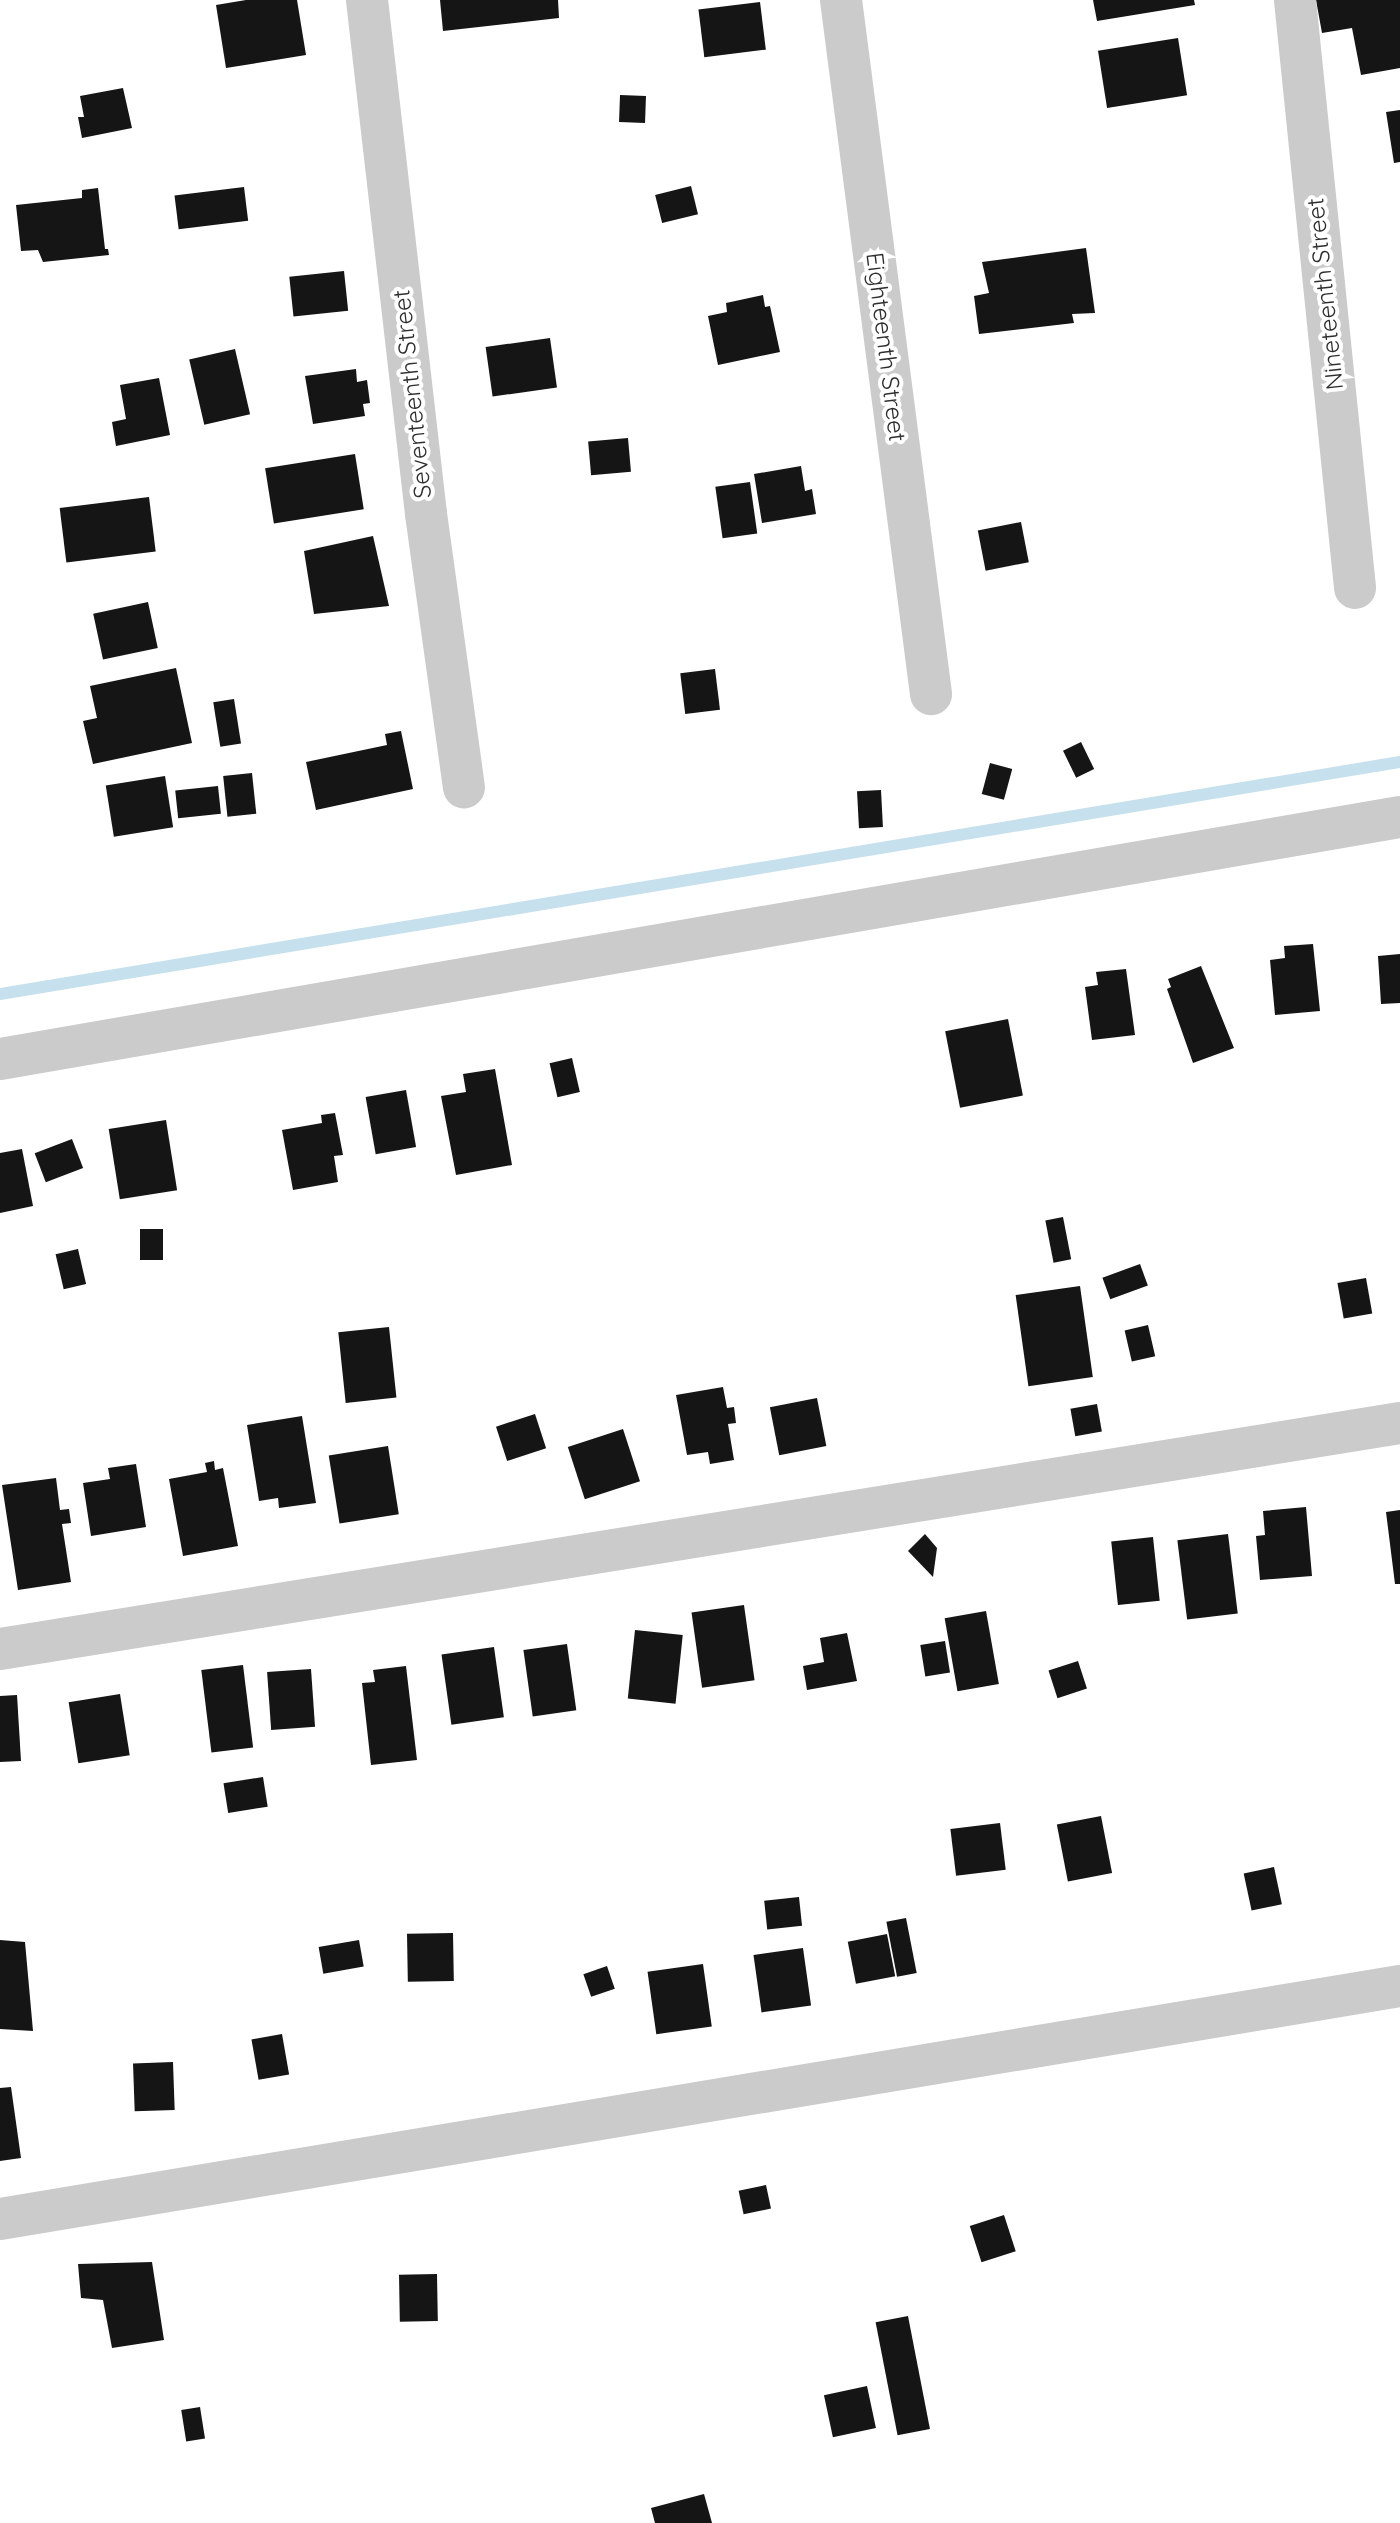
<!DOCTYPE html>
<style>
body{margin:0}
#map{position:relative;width:1400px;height:2523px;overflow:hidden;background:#fff;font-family:Quicksand,sans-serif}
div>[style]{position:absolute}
.stream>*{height:12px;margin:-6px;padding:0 6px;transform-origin:6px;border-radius:6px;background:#c6e0ed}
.building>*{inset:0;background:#151515;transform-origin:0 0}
.street>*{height:42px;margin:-21px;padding:0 21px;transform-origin:21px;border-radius:21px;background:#cbcbcb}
span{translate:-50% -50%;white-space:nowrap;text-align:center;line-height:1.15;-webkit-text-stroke:8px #fff;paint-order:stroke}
.street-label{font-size:24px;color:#2e2e2e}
</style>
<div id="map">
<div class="stream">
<i style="left:0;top:994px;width:1419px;rotate:-9.41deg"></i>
</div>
<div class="building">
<i style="clip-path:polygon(246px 0,297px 0,306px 55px,226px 68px,216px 5px)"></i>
<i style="clip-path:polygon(440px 0,558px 0,559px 18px,443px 31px)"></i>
<i style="clip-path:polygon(1093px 0,1194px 0,1195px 5px,1097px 21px)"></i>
<i style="clip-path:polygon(1316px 0,1400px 0,1400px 68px,1361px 75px,1352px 28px,1322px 33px)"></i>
<i style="left:760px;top:2px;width:48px;height:62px;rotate:83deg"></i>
<i style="left:1178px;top:38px;width:58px;height:81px;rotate:81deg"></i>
<i style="clip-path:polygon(123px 88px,132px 128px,82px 138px,78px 117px,84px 117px,80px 96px)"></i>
<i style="left:620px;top:95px;width:26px;height:27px;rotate:2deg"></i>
<i style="clip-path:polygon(1400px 110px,1400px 162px,1394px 163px,1386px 112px)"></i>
<i style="left:691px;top:186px;width:29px;height:37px;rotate:76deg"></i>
<i style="left:244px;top:187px;width:34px;height:70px;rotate:83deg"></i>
<i style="clip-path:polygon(98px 188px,105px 249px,108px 249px,109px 255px,43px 262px,38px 250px,21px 251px,16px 205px,82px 198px,82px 190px)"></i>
<i style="clip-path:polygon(1086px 248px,1095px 313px,1072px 314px,1074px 323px,979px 334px,974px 296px,989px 293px,982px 262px)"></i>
<i style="left:344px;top:271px;width:40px;height:55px;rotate:84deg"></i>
<i style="clip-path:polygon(763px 295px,765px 307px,770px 306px,780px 352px,718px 365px,708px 316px,727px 312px,726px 303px)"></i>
<i style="left:550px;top:338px;width:50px;height:65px;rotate:82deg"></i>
<i style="left:235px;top:349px;width:67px;height:47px;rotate:77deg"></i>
<i style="clip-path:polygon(356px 369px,357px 382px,367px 380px,370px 403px,363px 404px,365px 416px,313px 424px,305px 376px)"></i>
<i style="clip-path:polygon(159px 378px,170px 435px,116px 446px,112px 422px,126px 419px,120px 385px)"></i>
<i style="left:628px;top:438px;width:34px;height:40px;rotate:85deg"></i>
<i style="left:355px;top:454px;width:56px;height:91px;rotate:81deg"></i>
<i style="clip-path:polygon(801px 466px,805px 491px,812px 489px,816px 514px,762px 523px,754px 474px)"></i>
<i style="left:750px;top:482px;width:52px;height:35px;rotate:82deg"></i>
<i style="left:149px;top:497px;width:55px;height:90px;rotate:83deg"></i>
<i style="left:1021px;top:522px;width:41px;height:44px;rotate:79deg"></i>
<i style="clip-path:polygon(373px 536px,389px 606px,314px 614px,304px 551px)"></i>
<i style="left:148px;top:602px;width:47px;height:56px;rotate:78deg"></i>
<i style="clip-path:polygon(176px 668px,192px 743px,93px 764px,83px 721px,97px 718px,90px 686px)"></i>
<i style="left:715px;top:669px;width:41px;height:35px;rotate:83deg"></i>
<i style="left:234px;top:699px;width:45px;height:21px;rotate:81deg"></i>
<i style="clip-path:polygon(401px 731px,413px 789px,316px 810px,306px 762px,387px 745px,385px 734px)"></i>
<i style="left:1081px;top:742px;width:30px;height:20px;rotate:64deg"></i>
<i style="left:990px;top:763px;width:23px;height:32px;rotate:15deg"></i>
<i style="left:252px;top:773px;width:41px;height:29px;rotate:84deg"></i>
<i style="left:165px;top:776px;width:52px;height:60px;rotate:81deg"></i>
<i style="left:218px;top:786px;width:28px;height:43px;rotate:84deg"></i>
<i style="left:881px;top:790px;width:37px;height:24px;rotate:87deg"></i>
<i style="clip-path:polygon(1313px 944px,1320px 1011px,1275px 1015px,1270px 960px,1285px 958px,1284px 946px)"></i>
<i style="clip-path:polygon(1400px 954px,1400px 1003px,1381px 1004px,1378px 956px)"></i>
<i style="clip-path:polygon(1201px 966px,1234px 1048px,1193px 1063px,1167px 989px,1171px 987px,1168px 979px)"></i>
<i style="clip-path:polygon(1126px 969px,1135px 1035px,1092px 1040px,1085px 987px,1098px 985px,1096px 972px)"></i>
<i style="left:1008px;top:1019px;width:78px;height:64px;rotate:79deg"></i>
<i style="left:572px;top:1058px;width:35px;height:23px;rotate:77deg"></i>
<i style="clip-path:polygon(495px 1069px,512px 1165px,456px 1175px,441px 1096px,466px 1092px,463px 1074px)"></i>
<i style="left:406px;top:1090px;width:58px;height:41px;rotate:80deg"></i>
<i style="clip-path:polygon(335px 1113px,343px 1155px,334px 1156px,338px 1182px,293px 1190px,282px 1130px,322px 1123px,321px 1115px)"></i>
<i style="left:166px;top:1120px;width:71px;height:58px;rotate:81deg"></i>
<i style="left:72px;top:1139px;width:31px;height:40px;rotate:69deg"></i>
<i style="clip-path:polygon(22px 1149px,33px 1206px,0 1213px,0 1153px)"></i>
<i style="left:1063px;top:1217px;width:43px;height:18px;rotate:79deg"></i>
<i style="left:140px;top:1229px;width:23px;height:31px"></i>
<i style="left:78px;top:1249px;width:36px;height:23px;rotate:77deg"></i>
<i style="left:1140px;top:1264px;width:23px;height:40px;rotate:70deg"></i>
<i style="left:1366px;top:1278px;width:36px;height:29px;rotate:80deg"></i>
<i style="left:1080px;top:1286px;width:92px;height:65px;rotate:82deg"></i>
<i style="left:1148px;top:1325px;width:32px;height:24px;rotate:77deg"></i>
<i style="left:389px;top:1327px;width:71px;height:51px;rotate:84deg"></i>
<i style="clip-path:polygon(723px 1387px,727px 1408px,734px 1407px,736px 1423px,728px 1424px,734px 1460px,710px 1464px,708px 1452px,687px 1455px,676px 1395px)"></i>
<i style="left:817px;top:1398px;width:49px;height:48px;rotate:79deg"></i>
<i style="left:1097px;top:1404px;width:28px;height:27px;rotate:80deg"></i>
<i style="left:535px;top:1414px;width:36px;height:41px;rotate:72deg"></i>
<i style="clip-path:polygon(302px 1416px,316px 1503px,279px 1508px,278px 1498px,259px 1501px,247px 1425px)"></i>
<i style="left:623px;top:1429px;width:55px;height:58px;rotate:72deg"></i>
<i style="left:388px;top:1446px;width:69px;height:60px;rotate:81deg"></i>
<i style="clip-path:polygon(214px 1461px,215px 1470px,223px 1468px,238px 1546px,183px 1556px,169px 1479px,207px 1472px,205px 1463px)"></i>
<i style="clip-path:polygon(136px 1464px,146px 1527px,91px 1536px,83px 1483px,110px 1479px,108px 1468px)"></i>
<i style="clip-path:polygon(56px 1478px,60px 1510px,69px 1509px,71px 1523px,62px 1524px,71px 1582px,18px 1590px,2px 1485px)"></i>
<i style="clip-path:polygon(1306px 1507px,1312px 1576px,1260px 1580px,1256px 1536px,1265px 1535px,1263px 1511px)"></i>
<i style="clip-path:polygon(1400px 1510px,1400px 1584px,1395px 1584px,1386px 1512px)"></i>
<i style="clip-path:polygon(925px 1534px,937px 1548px,933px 1577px,908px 1551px)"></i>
<i style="left:1228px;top:1534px;width:80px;height:51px;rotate:83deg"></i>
<i style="left:1153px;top:1537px;width:64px;height:42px;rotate:84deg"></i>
<i style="left:744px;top:1605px;width:76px;height:53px;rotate:82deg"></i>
<i style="left:986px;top:1611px;width:74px;height:42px;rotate:80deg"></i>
<i style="left:635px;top:1630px;width:48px;height:69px;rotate:6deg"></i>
<i style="clip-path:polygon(847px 1633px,857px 1681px,807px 1690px,803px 1666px,824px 1662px,820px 1638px)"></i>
<i style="left:945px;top:1641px;width:32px;height:25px;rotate:81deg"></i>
<i style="left:567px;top:1644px;width:67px;height:44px;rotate:82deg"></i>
<i style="left:494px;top:1647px;width:71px;height:53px;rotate:82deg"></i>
<i style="left:1078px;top:1661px;width:29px;height:31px;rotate:72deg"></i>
<i style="left:243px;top:1665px;width:83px;height:42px;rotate:83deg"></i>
<i style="clip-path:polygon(406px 1666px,417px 1760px,371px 1765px,362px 1683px,375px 1682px,373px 1670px)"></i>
<i style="left:311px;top:1669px;width:58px;height:44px;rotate:86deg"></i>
<i style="left:120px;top:1694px;width:62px;height:52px;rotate:81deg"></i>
<i style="clip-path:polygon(17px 1695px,21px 1761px,0 1762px,0 1696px)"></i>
<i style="left:263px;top:1777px;width:30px;height:40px;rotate:81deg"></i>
<i style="left:1101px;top:1816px;width:58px;height:45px;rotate:79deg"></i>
<i style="left:1000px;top:1823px;width:47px;height:50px;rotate:83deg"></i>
<i style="left:1274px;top:1867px;width:38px;height:31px;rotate:78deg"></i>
<i style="left:799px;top:1897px;width:29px;height:35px;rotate:84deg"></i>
<i style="left:906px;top:1918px;width:56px;height:20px;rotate:79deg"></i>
<i style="left:453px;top:1933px;width:48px;height:46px;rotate:89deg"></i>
<i style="left:887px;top:1934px;width:43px;height:40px;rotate:79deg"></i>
<i style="clip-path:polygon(0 1940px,25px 1942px,33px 2031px,0 2029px)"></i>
<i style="left:359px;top:1940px;width:27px;height:41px;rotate:80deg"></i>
<i style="left:803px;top:1948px;width:58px;height:50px;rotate:82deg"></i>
<i style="left:703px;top:1964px;width:63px;height:56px;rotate:82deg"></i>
<i style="left:607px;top:1966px;width:24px;height:25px;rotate:71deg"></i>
<i style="left:282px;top:2034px;width:41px;height:31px;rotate:80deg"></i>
<i style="left:173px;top:2062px;width:48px;height:40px;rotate:88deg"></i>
<i style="clip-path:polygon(11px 2087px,21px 2158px,0 2161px,0 2088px)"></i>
<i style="left:766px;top:2185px;width:24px;height:28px;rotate:78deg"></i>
<i style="left:1004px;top:2215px;width:38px;height:36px;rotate:72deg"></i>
<i style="clip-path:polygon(152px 2262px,164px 2340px,112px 2348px,103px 2300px,81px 2298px,78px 2264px)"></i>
<i style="left:437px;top:2274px;width:47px;height:38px;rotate:89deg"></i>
<i style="left:908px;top:2316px;width:115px;height:33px;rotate:79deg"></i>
<i style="left:867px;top:2386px;width:43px;height:44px;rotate:78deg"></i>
<i style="left:200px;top:2407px;width:32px;height:19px;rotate:81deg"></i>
<i style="clip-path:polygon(704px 2494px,712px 2523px,655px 2523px,651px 2508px)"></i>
</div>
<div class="street">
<i style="left:367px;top:0;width:517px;rotate:83.45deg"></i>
<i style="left:426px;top:514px;width:276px;rotate:82.1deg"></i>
<i style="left:841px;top:0;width:700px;rotate:82.61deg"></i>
<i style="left:1295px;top:0;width:591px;rotate:84.17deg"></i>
<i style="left:0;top:1059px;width:1421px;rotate:-9.81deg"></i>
<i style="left:0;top:1649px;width:1418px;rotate:-9.17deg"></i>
<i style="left:0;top:2219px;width:1419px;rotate:-9.45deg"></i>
</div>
<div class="street-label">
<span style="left:1325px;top:294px;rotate:-96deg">Nineteenth Street</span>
<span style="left:886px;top:347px;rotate:83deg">Eighteenth Street</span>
<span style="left:412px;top:394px;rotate:-96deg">Seventeenth Street</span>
</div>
</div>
